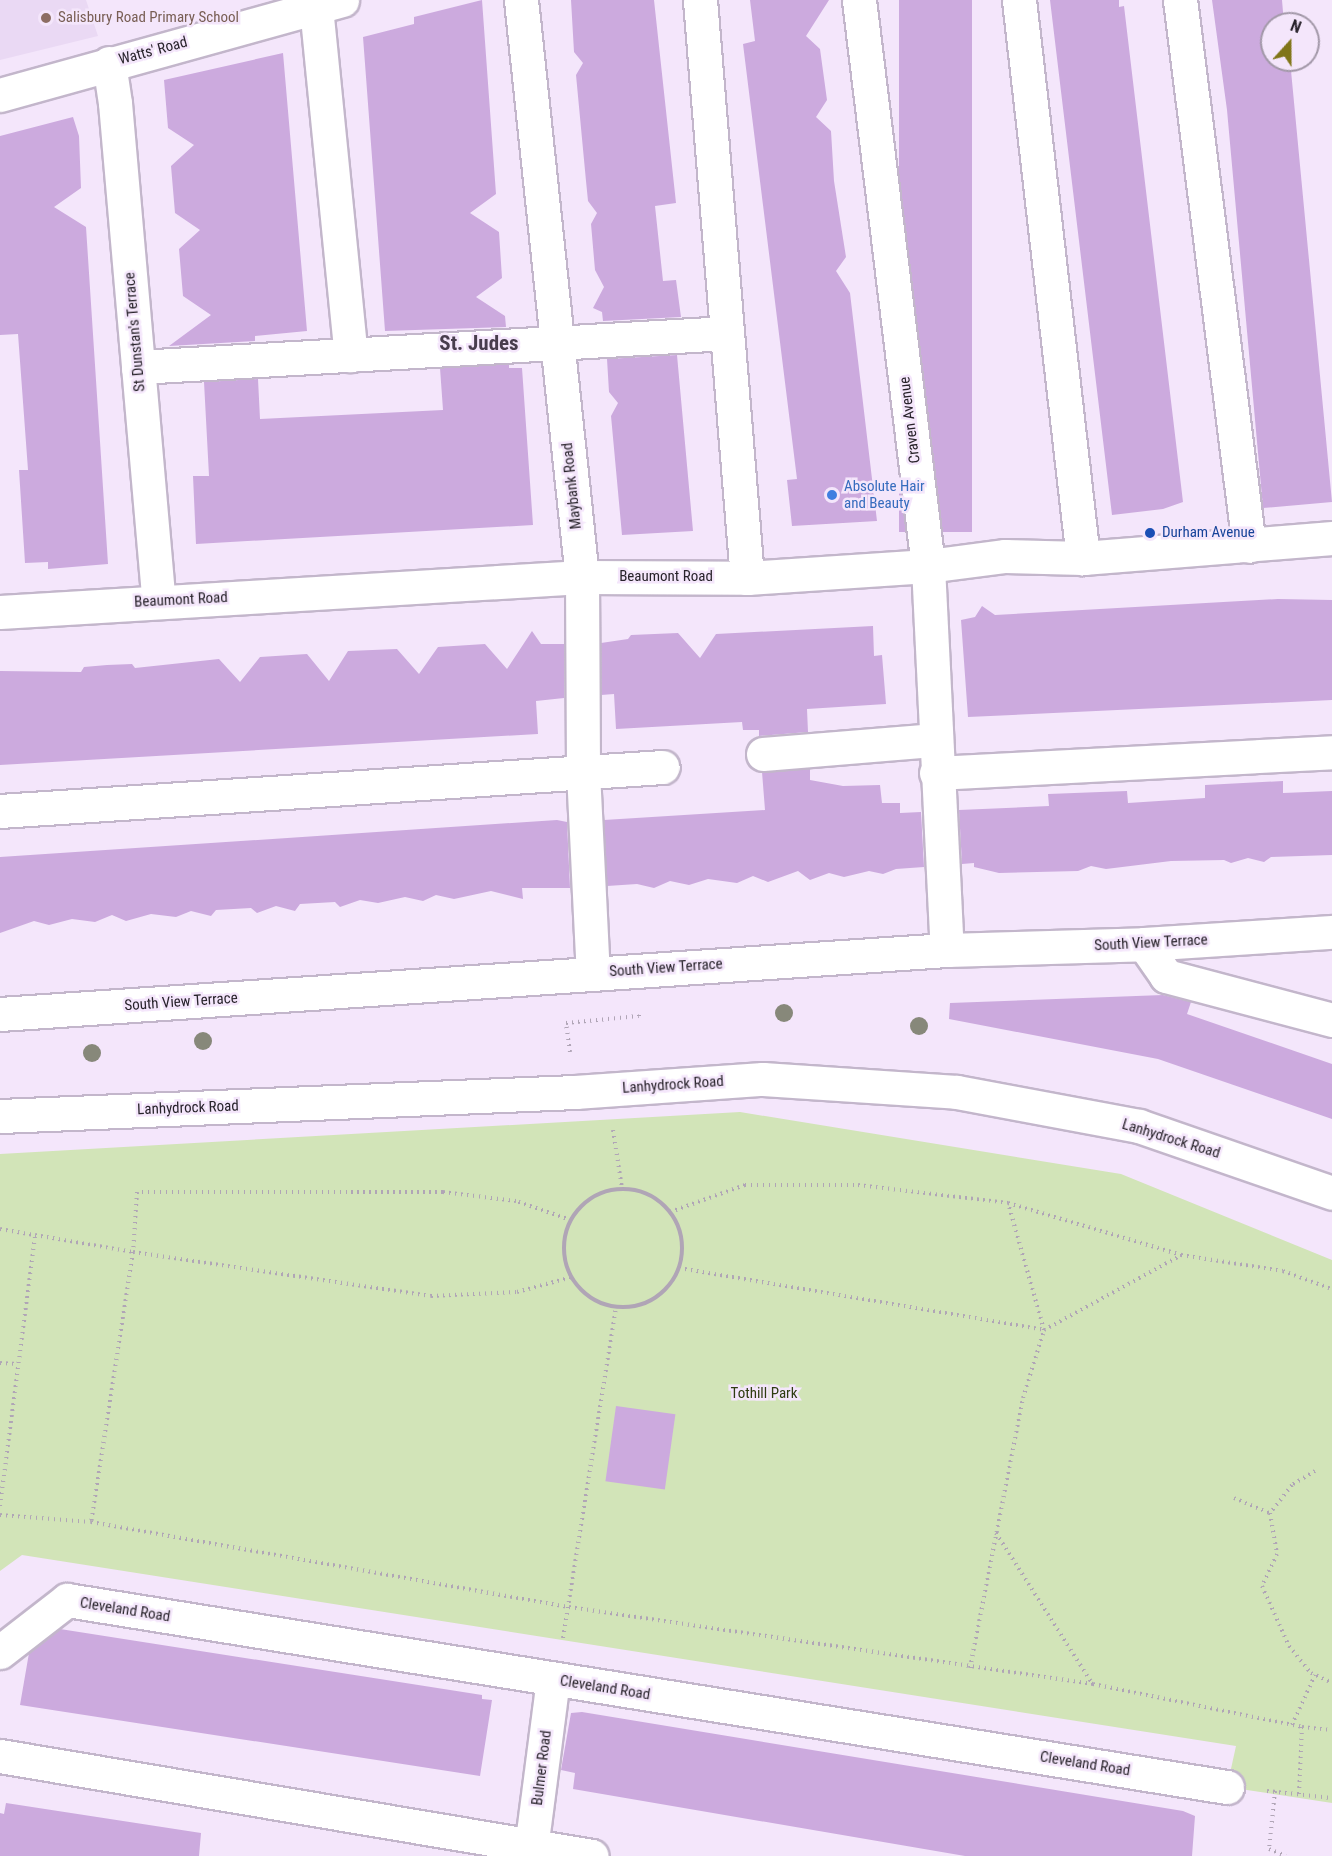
<!DOCTYPE html>
<style>
body{margin:0}
#map{position:relative;width:1332px;height:1856px;overflow:hidden;background:#f4e6fb;font-family:"Roboto Condensed",sans-serif}
div>[style]{position:absolute}
.built>*{inset:0;background:#ead9f4}
.green>*{inset:0;background:#d2e4b8}
.building>*{inset:0;background:#ccaade;transform-origin:0 0}
.path>*{height:4px;margin-top:-2px;transform-origin:0;background:repeating-linear-gradient(90deg,#b0a5b6 0 1.5px,transparent 0 6px)}
.path>.ring{margin:-2px;padding:0;box-sizing:content-box;background:none;border:4px solid #b0a5b6;border-radius:50%}
.roads{filter:drop-shadow(2px 0 #c3b6cb) drop-shadow(-2px 0 #c3b6cb) drop-shadow(0 2px #c3b6cb) drop-shadow(0 -2px #c3b6cb)}
.minor>*{height:33px;margin:-16.5px;padding:0 16.5px;transform-origin:16.5px;border-radius:16.5px;background:#fff}
.trees>*{width:18px;height:18px;margin:-9px;border-radius:50%;background:#87887a}
.dots>*{width:16px;height:16px;translate:-50% -50%;box-sizing:border-box;border:3px solid #f4e6fb;border-radius:50%}
span{translate:-50% -50%;white-space:nowrap;text-align:center;line-height:1.15;-webkit-text-stroke:5px #f4e6fb;paint-order:stroke}
.education-label{font-size:15px;color:#785e54}
.left{translate:0 -50%;text-align:left}
.street-label{font-size:15px;color:#28232b}
.shop-label{font-size:15px;color:#366cbe}
.transit-label{font-size:15px;color:#164399}
.park-label{font-size:15px;color:#2e3c11}
.district-label{font-size:21px;color:#483d4d;font-weight:700}
.north{position:absolute;left:1260px;top:12px;width:60px;height:60px;box-sizing:border-box;background:#f4e6fb;border:2px solid #a298a8;border-radius:50%;rotate:21deg;font-size:16px;font-weight:700;line-height:24px;text-align:center;color:#28232b}
.north::after{content:'';display:block;margin:auto;width:21px;height:27px;background:#807518;clip-path:polygon(50% 0,100% 100%,50% 72%,0 100%)}
</style>
<div id="map">
<div class="built">
<i style="clip-path:polygon(0 0,86px 0,98px 36px,0 60px)"></i>
</div>
<div class="green">
<i style="clip-path:polygon(740px 1112px,1121px 1174px,1332px 1260px,1332px 1803px,1227px 1787px,1236px 1746px,22px 1555px,0 1571px,0 1154px)"></i>
</div>
<div class="building">
<i style="clip-path:polygon(482px 0,496px 194px,470px 213px,499px 232px,502px 278px,476px 297px,505px 316px,506px 327px,385px 331px,363px 37px,414px 24px,414px 17px)"></i>
<i style="clip-path:polygon(571px 0,654px 0,676px 203px,655px 206px,663px 281px,676px 280px,681px 317px,603px 321px,602px 312px,593px 308px,604px 287px,595px 270px,591px 224px,597px 213px,588px 201px,586px 181px,576px 75px,583px 63px,574px 52px)"></i>
<i style="clip-path:polygon(750px 0,829px 0,806px 36px,820px 49px,827px 100px,816px 117px,831px 131px,834px 181px,846px 257px,836px 271px,850px 293px,877px 521px,792px 526px,787px 480px,797px 479px,743px 44px,755px 41px)"></i>
<i style="left:899px;top:0;width:73px;height:532px"></i>
<i style="clip-path:polygon(1050px 0,1119px 0,1119px 7px,1124px 6px,1183px 502px,1163px 509px,1112px 515px)"></i>
<i style="clip-path:polygon(1212px 0,1282px 0,1284px 24px,1272px 24px,1272px 60px,1290px 60px,1332px 502px,1263px 508px,1227px 110px)"></i>
<i style="clip-path:polygon(283px 53px,307px 331px,255px 336px,255px 341px,169px 346px,211px 315px,183px 296px,179px 249px,200px 230px,175px 213px,171px 166px,194px 145px,168px 128px,164px 80px)"></i>
<i style="clip-path:polygon(73px 117px,79px 136px,81px 188px,54px 207px,86px 227px,108px 564px,48px 569px,48px 562px,25px 563px,19px 470px,28px 470px,18px 334px,0 335px,0 136px)"></i>
<i style="clip-path:polygon(677px 355px,693px 531px,622px 535px,611px 416px,618px 403px,609px 392px,607px 359px)"></i>
<i style="clip-path:polygon(509px 364px,509px 368px,522px 368px,533px 525px,196px 544px,193px 476px,209px 476px,204px 382px,258px 379px,260px 419px,443px 410px,440px 368px)"></i>
<i style="clip-path:polygon(1278px 599px,1332px 600px,1332px 700px,968px 717px,961px 620px,975px 617px,982px 606px,995px 615px)"></i>
<i style="clip-path:polygon(873px 626px,874px 656px,882px 655px,886px 704px,807px 709px,808px 732px,759px 736px,759px 730px,743px 730px,742px 722px,616px 729px,614px 694px,601px 695px,601px 643px,628px 639px,631px 635px,678px 633px,700px 658px,716px 634px)"></i>
<i style="clip-path:polygon(532px 631px,541px 644px,564px 644px,564px 698px,536px 701px,538px 734px,0 765px,0 671px,81px 672px,84px 667px,107px 665px,132px 664px,135px 668px,219px 659px,240px 682px,260px 657px,307px 654px,329px 681px,348px 651px,397px 649px,419px 674px,438px 647px,485px 644px,507px 669px)"></i>
<i style="clip-path:polygon(810px 769px,810px 780px,843px 786px,880px 785px,882px 803px,900px 803px,900px 813px,921px 812px,924px 867px,896px 869px,883px 874px,869px 871px,844px 877px,829px 873px,810px 880px,798px 871px,768px 882px,753px 876px,737px 883px,708px 879px,689px 885px,670px 881px,654px 888px,637px 884px,607px 886px,604px 820px,765px 810px,762px 772px)"></i>
<i style="clip-path:polygon(1283px 781px,1283px 793px,1332px 791px,1332px 855px,1271px 857px,1264px 862px,1248px 858px,1231px 863px,1224px 860px,1171px 861px,1106px 869px,1091px 866px,1078px 871px,999px 873px,974px 867px,974px 863px,962px 864px,959px 810px,1049px 806px,1048px 794px,1127px 791px,1128px 803px,1205px 798px,1205px 785px)"></i>
<i style="clip-path:polygon(557px 820px,567px 822px,570px 888px,522px 888px,523px 899px,491px 891px,454px 899px,436px 895px,423px 901px,405px 897px,378px 903px,360px 900px,340px 907px,335px 902px,300px 904px,295px 911px,276px 906px,257px 913px,251px 908px,216px 910px,211px 916px,191px 911px,176px 917px,151px 914px,126px 921px,112px 915px,95px 922px,72px 919px,49px 925px,34px 921px,0 933px,0 857px)"></i>
<i style="clip-path:polygon(1163px 995px,1191px 1002px,1187px 1014px,1332px 1064px,1332px 1119px,1158px 1059px,949px 1019px,950px 1003px)"></i>
<i style="left:616px;top:1406px;width:60px;height:76px;rotate:8deg"></i>
<i style="clip-path:polygon(60px 1629px,482px 1695px,482px 1699px,492px 1700px,480px 1776px,20px 1705px,29px 1653px)"></i>
<i style="clip-path:polygon(582px 1712px,1183px 1811px,1195px 1816px,1192px 1856px,965px 1856px,573px 1789px,575px 1773px,561px 1770px,571px 1713px)"></i>
<i style="clip-path:polygon(6px 1803px,201px 1833px,199px 1856px,0 1856px,0 1813px,4px 1814px)"></i>
</div>
<div class="path">
<i style="left:570px;top:1052px;width:29px;rotate:-98deg"></i>
<i style="left:566px;top:1023px;width:73px;rotate:-5.5deg"></i>
<i style="left:639px;top:1016px;width:4px;rotate:-90deg"></i>
<i style="left:613px;top:1130px;width:59px;rotate:81.2deg"></i>
<i class="ring" style="left:564px;top:1189px;width:114px;height:114px"></i>
<i style="left:670px;top:1212px;width:80px;rotate:-19.8deg"></i>
<i style="left:745px;top:1185px;width:113px"></i>
<i style="left:858px;top:1185px;width:151px;rotate:6.8deg"></i>
<i style="left:1008px;top:1203px;width:181px;rotate:16.7deg"></i>
<i style="left:1181px;top:1255px;width:103px;rotate:8.9deg"></i>
<i style="left:1283px;top:1271px;width:52px;rotate:20.2deg"></i>
<i style="left:571px;top:1220px;width:58px;rotate:-160.9deg"></i>
<i style="left:516px;top:1201px;width:74px;rotate:-173deg"></i>
<i style="left:443px;top:1192px;width:306px;rotate:180deg"></i>
<i style="left:137px;top:1192px;width:60px;rotate:93.8deg"></i>
<i style="left:133px;top:1252px;width:301px;rotate:8.4deg"></i>
<i style="left:431px;top:1296px;width:86px;rotate:-2.7deg"></i>
<i style="left:517px;top:1292px;width:57px;rotate:-15.3deg"></i>
<i style="left:0;top:1229px;width:36px;rotate:10deg"></i>
<i style="left:679px;top:1268px;width:370px;rotate:9.6deg"></i>
<i style="left:1044px;top:1330px;width:155px;rotate:-28.6deg"></i>
<i style="left:0;top:1363px;width:18px;rotate:3deg"></i>
<i style="left:1315px;top:1471px;width:27px;rotate:149deg"></i>
<i style="left:1292px;top:1485px;width:36px;rotate:128deg"></i>
<i style="left:1270px;top:1513px;width:42px;rotate:80.3deg"></i>
<i style="left:1277px;top:1554px;width:35px;rotate:115deg"></i>
<i style="left:1262px;top:1586px;width:66px;rotate:65.8deg"></i>
<i style="left:1289px;top:1646px;width:35px;rotate:51deg"></i>
<i style="left:1311px;top:1673px;width:23px;rotate:25deg"></i>
<i style="left:1234px;top:1498px;width:39px;rotate:23deg"></i>
<i style="left:0;top:1506px;width:273px;rotate:-82.6deg"></i>
<i style="left:35px;top:1235px;width:99px;rotate:9.8deg"></i>
<i style="left:133px;top:1252px;width:273px;rotate:98.8deg"></i>
<i style="left:0;top:1515px;width:91px;rotate:4.4deg"></i>
<i style="left:91px;top:1522px;width:485px;rotate:10.1deg"></i>
<i style="left:569px;top:1607px;width:530px;rotate:8.36deg"></i>
<i style="left:1093px;top:1684px;width:213px;rotate:11.6deg"></i>
<i style="left:1302px;top:1727px;width:30px;rotate:6deg"></i>
<i style="left:996px;top:1533px;width:178px;rotate:57.4deg"></i>
<i style="left:563px;top:1638px;width:335px;rotate:-80.9deg"></i>
<i style="left:970px;top:1668px;width:275px;rotate:-78.9deg"></i>
<i style="left:1023px;top:1398px;width:71px;rotate:-72.8deg"></i>
<i style="left:1044px;top:1330px;width:132px;rotate:-105.8deg"></i>
<i style="left:1292px;top:1725px;width:55px;rotate:-65.3deg"></i>
<i style="left:1267px;top:1791px;width:65px;rotate:6.1deg"></i>
<i style="left:1275px;top:1791px;width:58px;rotate:95.9deg"></i>
<i style="left:1269px;top:1849px;width:18px;rotate:22deg"></i>
<i style="left:1299px;top:1794px;width:67px;rotate:-87.4deg"></i>
</div>
<div class="roads">
<div class="minor">
<i style="left:521px;top:0;width:580px;rotate:83.97deg"></i>
<i style="left:582px;top:577px;width:195px;rotate:89.7deg"></i>
<i style="left:583px;top:772px;width:202px;rotate:87.2deg"></i>
<i style="left:700px;top:0;width:580px;rotate:85.35deg"></i>
<i style="left:859px;top:0;width:570px;rotate:83.05deg"></i>
<i style="left:928px;top:566px;width:384px;rotate:87.2deg"></i>
<i style="left:1019px;top:0;width:562px;rotate:83.46deg"></i>
<i style="left:1180px;top:0;width:550px;rotate:82.8deg"></i>
<i style="left:316px;top:7px;width:350px;rotate:84.3deg"></i>
<i style="left:109px;top:63px;width:40px;rotate:81.5deg"></i>
<i style="left:115px;top:103px;width:500px;rotate:85deg"></i>
<i style="left:0;top:95px;width:355px;rotate:-15.5deg"></i>
<i style="left:138px;top:367px;width:590px;rotate:-3.3deg"></i>
<i style="left:0;top:612px;width:583px;rotate:-3.44deg"></i>
<i style="left:582px;top:577px;width:165px;rotate:0.3deg"></i>
<i style="left:747px;top:578px;width:181px;rotate:-3.8deg"></i>
<i style="left:928px;top:566px;width:78px;rotate:-7.4deg"></i>
<i style="left:1005px;top:556px;width:78px;rotate:1.5deg"></i>
<i style="left:1083px;top:558px;width:250px;rotate:-4.6deg"></i>
<i style="left:763px;top:754px;width:173px;rotate:-4.7deg"></i>
<i style="left:936px;top:773px;width:397px;rotate:-3deg"></i>
<i style="left:0;top:811px;width:664px;rotate:-3.8deg"></i>
<i style="left:1144px;top:944px;width:39px;rotate:55deg"></i>
<i style="left:1166px;top:976px;width:172px;rotate:14.8deg"></i>
<i style="left:0;top:1014px;width:949px;rotate:-3.87deg"></i>
<i style="left:947px;top:950px;width:197px;rotate:-1.7deg"></i>
<i style="left:1144px;top:944px;width:188px;rotate:-3.7deg"></i>
<i style="left:0;top:1116px;width:576px;rotate:-2.39deg"></i>
<i style="left:575px;top:1092px;width:188px;rotate:-4deg"></i>
<i style="left:763px;top:1079px;width:194px;rotate:3.8deg"></i>
<i style="left:957px;top:1092px;width:185px;rotate:10.6deg"></i>
<i style="left:1139px;top:1126px;width:204px;rotate:19.1deg"></i>
<i style="left:0;top:1652px;width:85px;rotate:-37.8deg"></i>
<i style="left:67px;top:1600px;width:1175px;rotate:9.16deg"></i>
<i style="left:0;top:1756px;width:600px;rotate:9.59deg"></i>
<i style="left:530px;top:1856px;width:177px;rotate:-82.6deg"></i>
</div>
</div>
<div class="trees">
<i style="left:784px;top:1013px"></i>
<i style="left:919px;top:1026px"></i>
<i style="left:203px;top:1041px"></i>
<i style="left:92px;top:1053px"></i>
</div>
<div class="dots">
<i style="left:46px;top:18px;background:#8d6e63"></i>
<i style="left:832px;top:495px;background:#3f7fe0"></i>
<i style="left:1150px;top:533px;background:#1a4fb4"></i>
</div>
<div class="education-label">
<span class="left" style="left:58px;top:18px">Salisbury Road Primary School</span>
</div>
<div class="street-label">
<span style="left:153px;top:51px;rotate:-15deg">Watts' Road</span>
<span style="left:135px;top:332px;rotate:-95deg">St Dunstan's Terrace</span>
<span style="left:910px;top:420px;rotate:-97deg">Craven Avenue</span>
<span style="left:572px;top:486px;rotate:-96deg">Maybank Road</span>
<span style="left:666px;top:577px">Beaumont Road</span>
<span style="left:181px;top:600px;rotate:-3deg">Beaumont Road</span>
<span style="left:1151px;top:943px;rotate:-3deg">South View Terrace</span>
<span style="left:666px;top:968px;rotate:-4deg">South View Terrace</span>
<span style="left:181px;top:1002px;rotate:-4deg">South View Terrace</span>
<span style="left:673px;top:1085px;rotate:-4deg">Lanhydrock Road</span>
<span style="left:188px;top:1108px;rotate:-2deg">Lanhydrock Road</span>
<span style="left:1171px;top:1139px;rotate:17deg">Lanhydrock Road</span>
<span style="left:125px;top:1610px;rotate:9deg">Cleveland Road</span>
<span style="left:605px;top:1688px;rotate:9deg">Cleveland Road</span>
<span style="left:1085px;top:1764px;rotate:9deg">Cleveland Road</span>
<span style="left:542px;top:1768px;rotate:-83deg">Bulmer Road</span>
</div>
<div class="shop-label">
<span class="left" style="left:844px;top:495px">Absolute Hair<br>and Beauty</span>
</div>
<div class="transit-label">
<span class="left" style="left:1162px;top:533px">Durham Avenue</span>
</div>
<div class="park-label">
<span style="left:764px;top:1394px">Tothill Park</span>
</div>
<div class="district-label">
<span style="left:479px;top:343px">St. Judes</span>
</div>
<div class="north">N</div>
</div>
